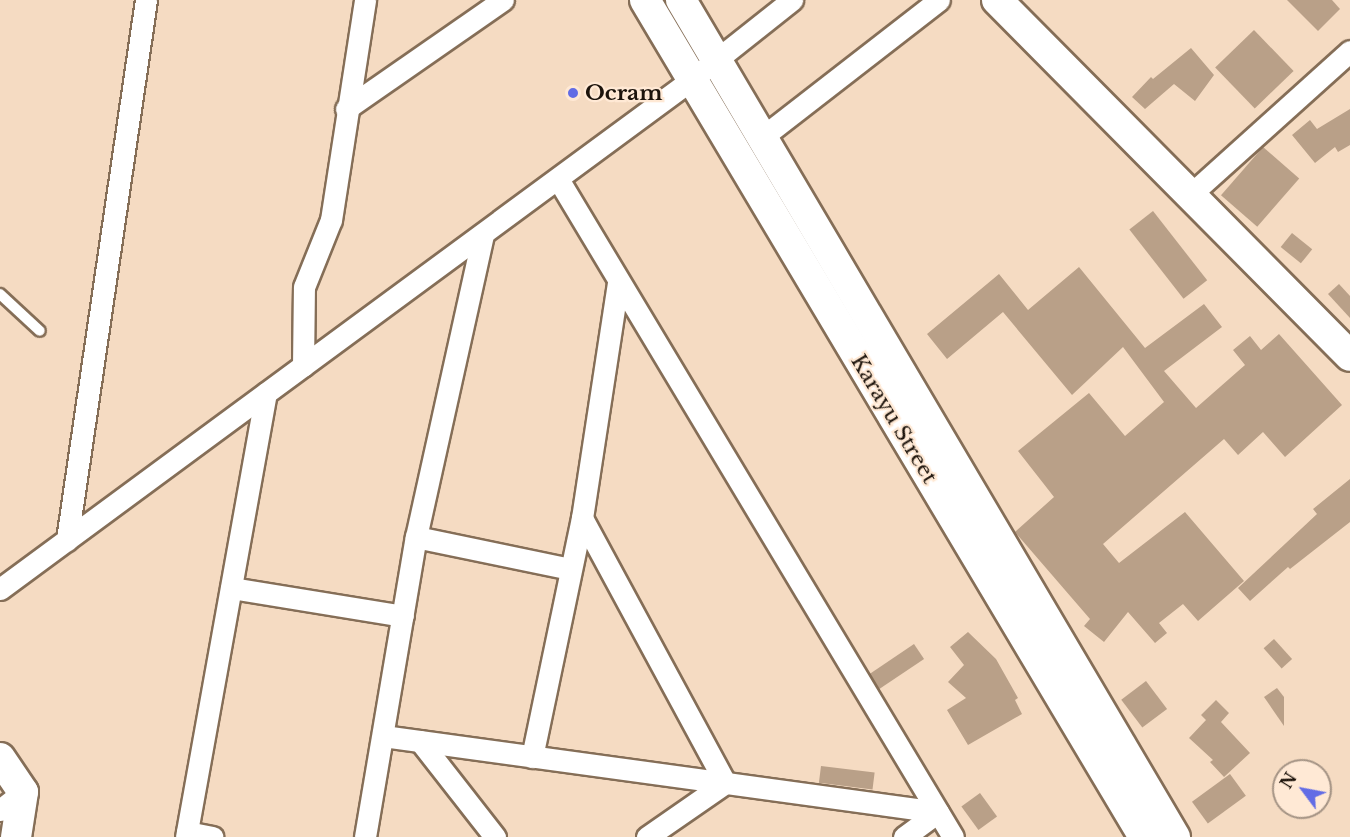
<!DOCTYPE html>
<style>
body{margin:0}
#map{position:relative;width:1350px;height:837px;overflow:hidden;background:#f5dbc2;font-family:"Libre Baskerville",serif}
div>[style]{position:absolute}
.building>*{inset:0;background:#b9a088;transform-origin:0 0}
.roads{filter:drop-shadow(2px 0 #856e57) drop-shadow(-2px 0 #856e57) drop-shadow(0 2px #856e57) drop-shadow(0 -2px #856e57)}
.lane>*{height:10px;margin:-5px;padding:0 5px;transform-origin:5px;border-radius:5px;background:#fff}
.street>*{height:21px;margin:-10.5px;padding:0 10.5px;transform-origin:10.5px;border-radius:10.5px;background:#fff}
.secondary>*{height:30px;margin:-15px;padding:0 15px;transform-origin:15px;border-radius:15px;background:#fff}
.dots>*{width:16px;height:16px;translate:-50% -50%;box-sizing:border-box;border:3px solid #ffe9d5;border-radius:50%}
span{translate:-50% -50%;white-space:nowrap;text-align:center;line-height:1.15;-webkit-text-stroke:4.5px #ffe9d5;paint-order:stroke}
.poi-label{font-size:21px;color:#1c130b;font-weight:700}
.left{translate:0 -50%;text-align:left}
.street-label{font-size:21px;color:#1c130b}
.north{position:absolute;left:1272px;top:759px;width:60px;height:60px;box-sizing:border-box;background:#ffe9d5;border:2px solid #a49384;border-radius:50%;rotate:302deg;font-size:16px;font-weight:700;line-height:24px;text-align:center;color:#1c130b}
.north::after{content:'';display:block;margin:auto;width:21px;height:27px;background:#626ce5;clip-path:polygon(50% 0,100% 100%,50% 72%,0 100%)}
</style>
<div id="map">
<div class="building">
<i style="clip-path:polygon(1287px 0,1332px 0,1340px 9px,1318px 31px)"></i>
<i style="left:1254px;top:30px;width:57px;height:54px;rotate:46deg"></i>
<i style="clip-path:polygon(1191px 48px,1214px 75px,1195px 101px,1174px 84px,1145px 109px,1132px 97px,1151px 77px,1153px 79px)"></i>
<i style="clip-path:polygon(1350px 109px,1350px 145px,1338px 152px,1335px 147px,1315px 163px,1292px 135px,1310px 120px,1317px 129px)"></i>
<i style="left:1263px;top:147px;width:48px;height:64px;rotate:41deg"></i>
<i style="left:1153px;top:211px;width:88px;height:30px;rotate:52deg"></i>
<i style="left:1292px;top:233px;width:26px;height:18px;rotate:39deg"></i>
<i style="clip-path:polygon(1079px 267px,1145px 348px,1204px 304px,1222px 327px,1164px 371px,1196px 408px,1245px 365px,1233px 350px,1250px 336px,1261px 350px,1279px 334px,1342px 405px,1285px 457px,1263px 432px,1238px 455px,1224px 439px,1103px 544px,1119px 563px,1185px 512px,1244px 581px,1198px 621px,1183px 604px,1159px 623px,1167px 633px,1155px 643px,1128px 612px,1104px 642px,1084px 626px,1090px 619px,1015px 532px,1054px 497px,1018px 451px,1089px 393px,1125px 436px,1164px 402px,1123px 347px,1072px 395px,1003px 312px,947px 359px,927px 334px,999px 274px,1028px 310px)"></i>
<i style="clip-path:polygon(1339px 284px,1350px 296px,1350px 318px,1328px 294px)"></i>
<i style="clip-path:polygon(1350px 479px,1350px 522px,1290px 569px,1288px 567px,1250px 601px,1238px 588px,1317px 514px,1313px 509px)"></i>
<i style="clip-path:polygon(968px 632px,996px 659px,1018px 698px,1015px 700px,1022px 714px,968px 745px,947px 710px,966px 698px,948px 682px,964px 665px,950px 647px)"></i>
<i style="left:1274px;top:639px;width:27px;height:14px;rotate:48deg"></i>
<i style="left:914px;top:644px;width:18px;height:54px;rotate:56deg"></i>
<i style="left:1146px;top:681px;width:35px;height:31px;rotate:53deg"></i>
<i style="clip-path:polygon(1277px 688px,1284px 697px,1284px 726px,1264px 697px)"></i>
<i style="clip-path:polygon(1216px 700px,1229px 713px,1221px 722px,1250px 753px,1224px 777px,1210px 762px,1213px 760px,1189px 738px,1206px 720px,1201px 715px)"></i>
<i style="left:821px;top:766px;width:54px;height:17px;rotate:7deg"></i>
<i style="left:1230px;top:774px;width:27px;height:47px;rotate:54deg"></i>
<i style="left:980px;top:793px;width:29px;height:23px;rotate:54deg"></i>
</div>
<div class="roads">
<div class="lane">
<i style="left:0;top:294px;width:54px;rotate:42.8deg"></i>
</div>
<div class="street">
<i style="left:346px;top:109px;width:191px;rotate:-34.8deg"></i>
<i style="left:761px;top:138px;width:225px;rotate:-37.8deg"></i>
<i style="left:558px;top:179px;width:767px;rotate:59.02deg"></i>
<i style="left:1190px;top:195px;width:215px;rotate:-42deg"></i>
<i style="left:303px;top:366px;width:79px;rotate:-89.3deg"></i>
<i style="left:304px;top:287px;width:72px;rotate:-68.1deg"></i>
<i style="left:331px;top:220px;width:223px;rotate:-81.2deg"></i>
<i style="left:582px;top:518px;width:301px;rotate:61.6deg"></i>
<i style="left:725px;top:783px;width:95px;rotate:145.3deg"></i>
<i style="left:416px;top:537px;width:157px;rotate:11.7deg"></i>
<i style="left:67px;top:540px;width:546px;rotate:-81.68deg"></i>
<i style="left:231px;top:588px;width:174px;rotate:9.2deg"></i>
<i style="left:0;top:589px;width:858px;rotate:-36.38deg"></i>
<i style="left:691px;top:80px;width:129px;rotate:-38.4deg"></i>
<i style="left:383px;top:736px;width:560px;rotate:7.8deg"></i>
<i style="left:420px;top:741px;width:122px;rotate:52deg"></i>
<i style="left:532px;top:757px;width:244px;rotate:-78.2deg"></i>
<i style="left:582px;top:518px;width:239px;rotate:-81.3deg"></i>
<i style="left:0;top:810px;width:29px;rotate:-38deg"></i>
<i style="left:187px;top:832px;width:26px;rotate:11deg"></i>
<i style="left:186px;top:837px;width:451px;rotate:-79.8deg"></i>
<i style="left:365px;top:837px;width:304px;rotate:-80.4deg"></i>
<i style="left:416px;top:537px;width:310px;rotate:-77.5deg"></i>
<i style="left:904px;top:837px;width:42px;rotate:-36.3deg"></i>
</div>
<div class="secondary">
<i style="left:645px;top:0;width:974px;rotate:59.2deg"></i>
<i style="left:681px;top:0;width:972px;rotate:59.45deg"></i>
<i style="left:997px;top:0;width:501px;rotate:45.24deg"></i>
<i style="left:0;top:758px;width:41px;rotate:55.9deg"></i>
<i style="left:23px;top:792px;width:46px;rotate:98.8deg"></i>
</div>
</div>
<div class="dots">
<i style="left:573px;top:93px;background:#626ce5"></i>
</div>
<div class="poi-label">
<span class="left" style="left:585px;top:93px">Ocram</span>
</div>
<div class="street-label">
<span style="left:894px;top:419px;rotate:59deg">Karayu Street</span>
</div>
<div class="north">N</div>
</div>
